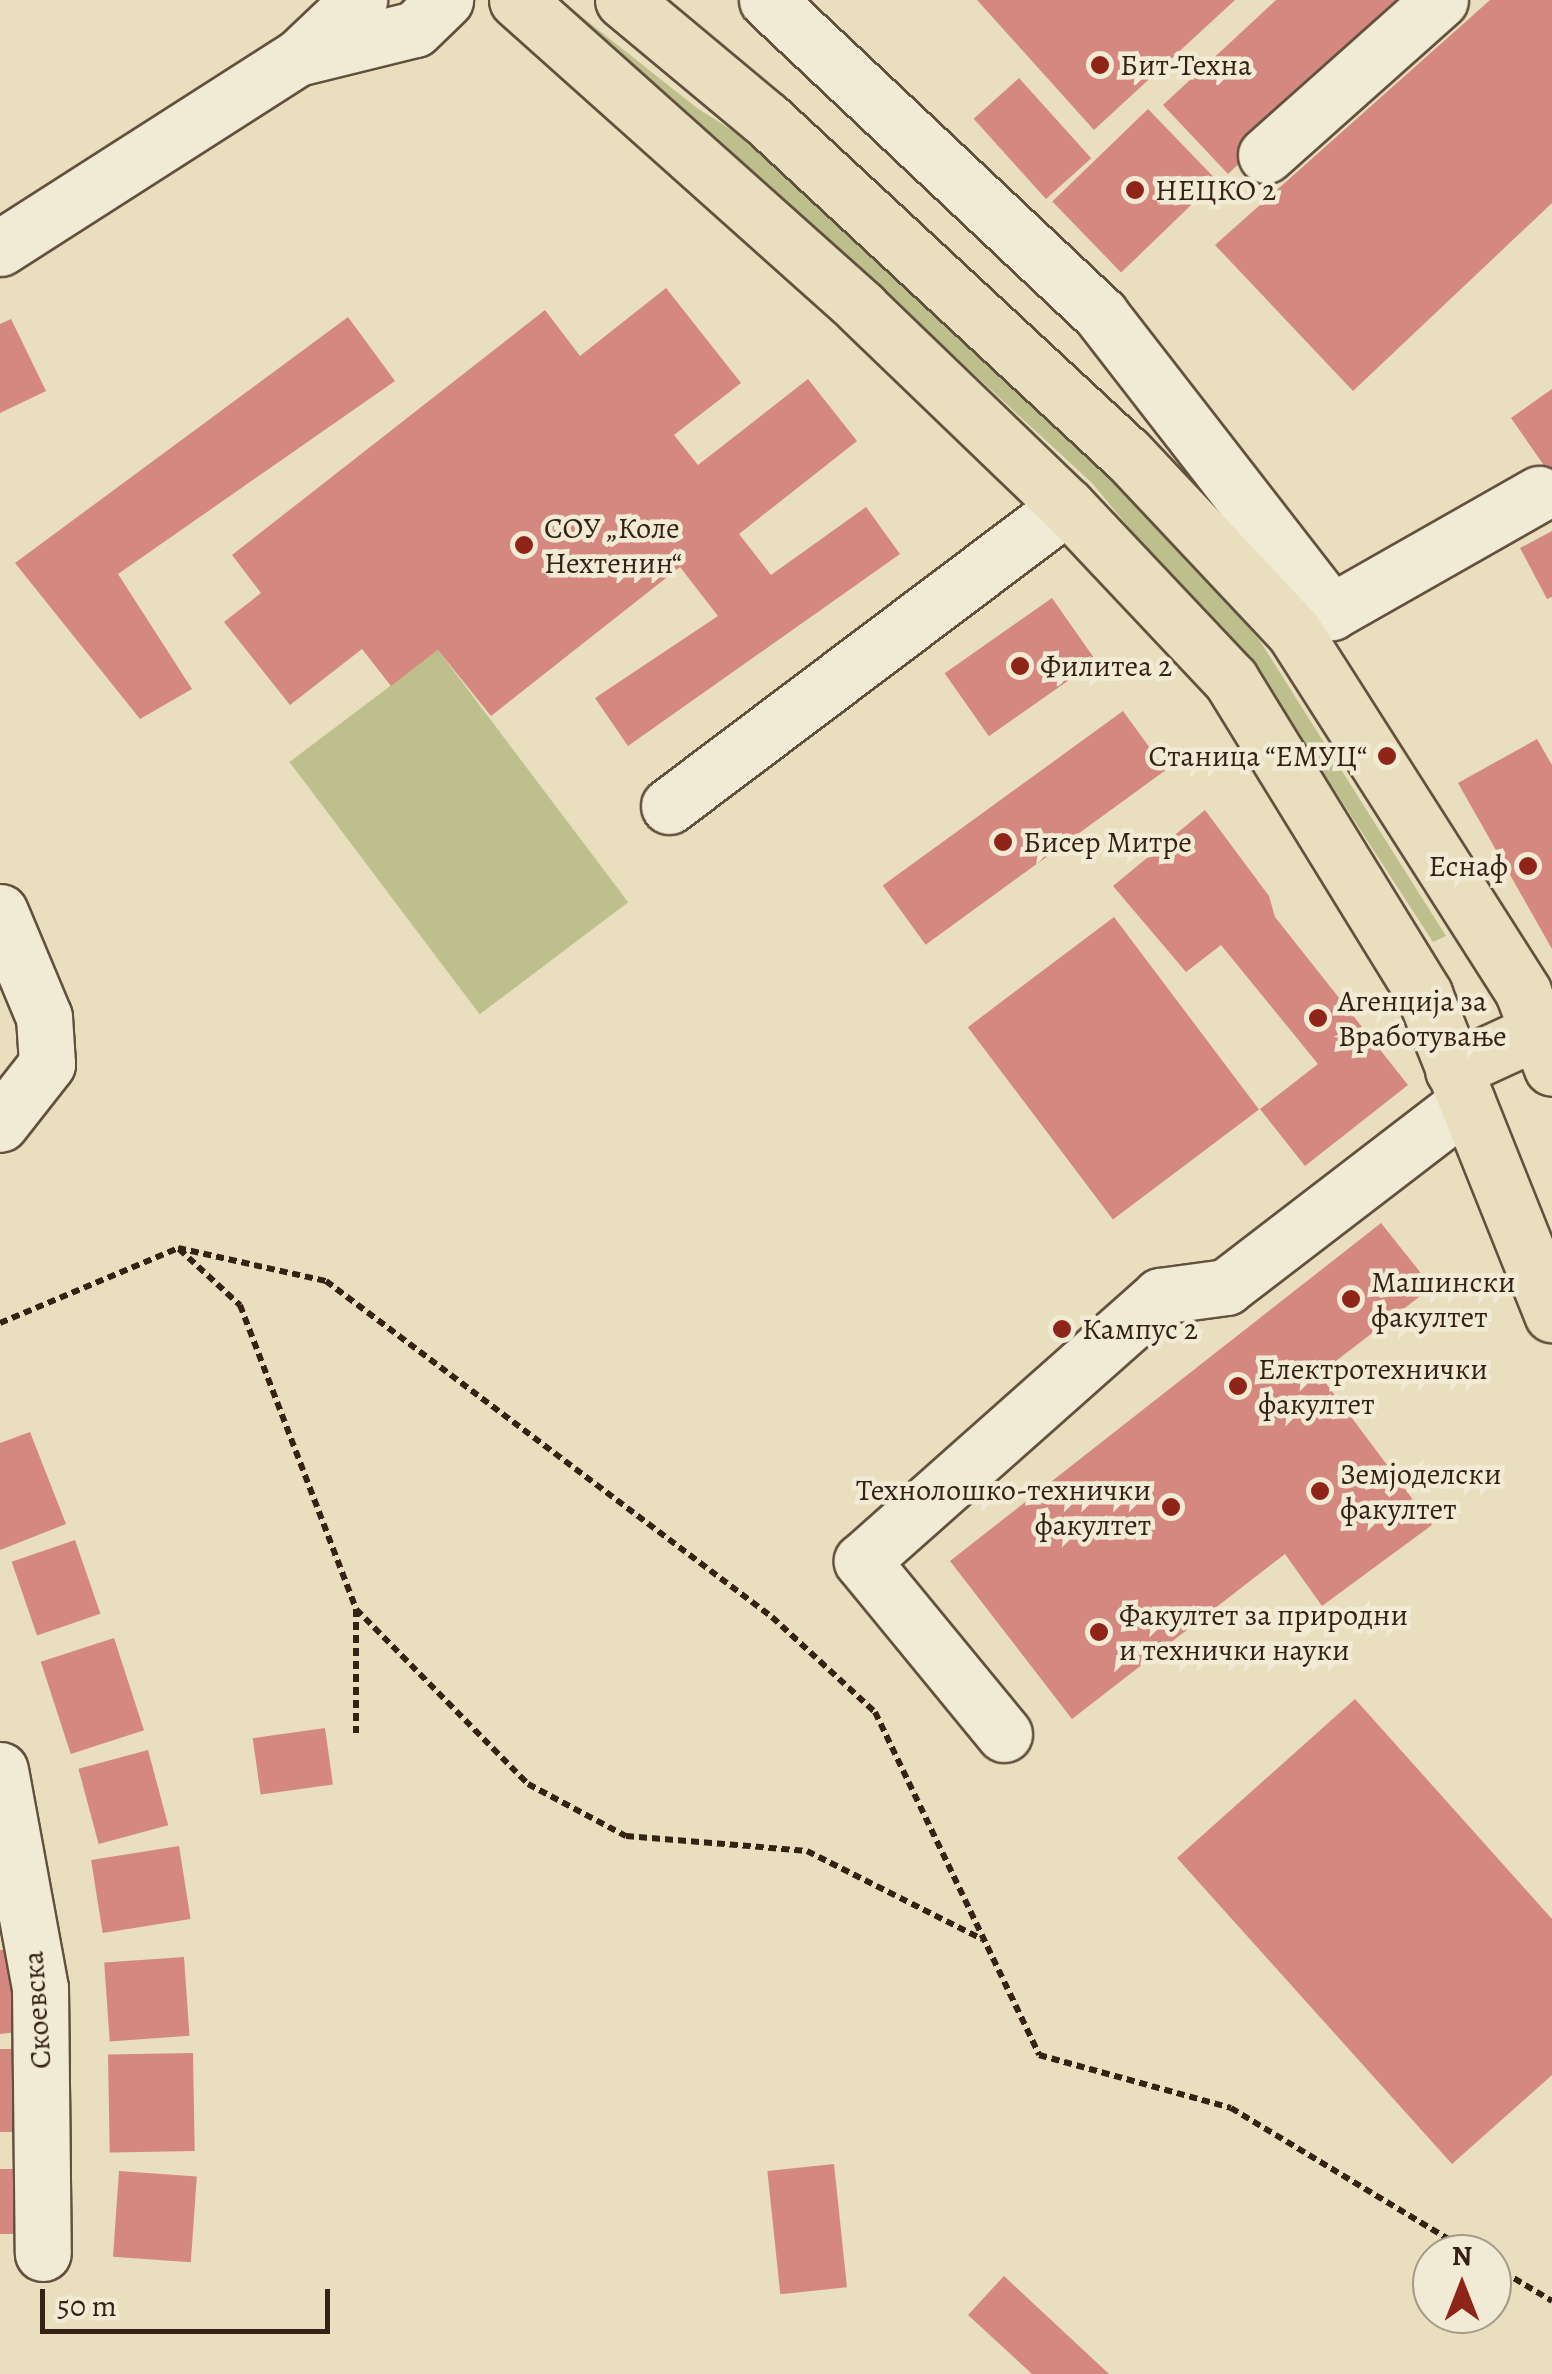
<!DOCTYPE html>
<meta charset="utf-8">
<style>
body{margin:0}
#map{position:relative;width:1552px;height:2374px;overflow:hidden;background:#e9debd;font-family:Alegreya,serif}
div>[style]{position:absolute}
.green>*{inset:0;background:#bdbf8d;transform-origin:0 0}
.building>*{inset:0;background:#d58880;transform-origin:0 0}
.path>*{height:6px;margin-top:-3px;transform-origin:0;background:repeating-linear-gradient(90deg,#362215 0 8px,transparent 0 13px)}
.roads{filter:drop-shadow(2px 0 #63513f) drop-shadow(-2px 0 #63513f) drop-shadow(0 2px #63513f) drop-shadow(0 -2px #63513f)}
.minor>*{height:55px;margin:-27.5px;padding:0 27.5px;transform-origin:27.5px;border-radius:27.5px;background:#f1ead4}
.major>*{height:55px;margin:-27.5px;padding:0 27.5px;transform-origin:27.5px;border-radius:27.5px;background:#e9debd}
.dots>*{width:28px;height:28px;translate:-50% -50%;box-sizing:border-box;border:5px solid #f1ead4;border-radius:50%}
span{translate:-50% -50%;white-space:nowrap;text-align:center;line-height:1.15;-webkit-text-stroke:9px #f1ead4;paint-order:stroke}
.poi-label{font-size:30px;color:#362215}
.left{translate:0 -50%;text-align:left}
.right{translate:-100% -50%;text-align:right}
.street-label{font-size:30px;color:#362215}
.north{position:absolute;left:1412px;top:2234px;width:100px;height:100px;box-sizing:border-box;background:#f1ead4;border:2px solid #a69a88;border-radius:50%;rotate:0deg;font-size:28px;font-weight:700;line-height:40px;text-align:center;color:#362215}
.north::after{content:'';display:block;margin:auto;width:35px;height:45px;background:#8f2418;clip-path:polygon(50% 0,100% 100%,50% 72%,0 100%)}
.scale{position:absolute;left:40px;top:2289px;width:290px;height:45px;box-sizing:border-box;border:5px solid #362215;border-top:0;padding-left:12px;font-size:30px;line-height:35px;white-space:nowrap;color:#362215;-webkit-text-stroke:8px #f1ead4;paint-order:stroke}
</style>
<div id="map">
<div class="green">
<i style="clip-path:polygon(572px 9px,697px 108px,791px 168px,1114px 470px,1260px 641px,1446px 936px,1433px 942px,1291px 723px,1092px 483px,771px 187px,683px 120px)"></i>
<i style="left:438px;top:650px;width:316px;height:186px;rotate:53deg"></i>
</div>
<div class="building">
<i style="clip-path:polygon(977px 0,1235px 0,1094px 130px)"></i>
<i style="clip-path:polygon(1276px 0,1400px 0,1406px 7px,1228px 174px,1163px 105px)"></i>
<i style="clip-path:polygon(1490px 0,1552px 0,1552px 203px,1353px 391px,1215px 245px)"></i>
<i style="left:1019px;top:78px;width:108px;height:61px;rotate:48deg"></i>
<i style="left:1148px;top:109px;width:99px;height:133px;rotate:46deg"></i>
<i style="clip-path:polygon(666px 288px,741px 383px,674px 435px,698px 465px,808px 379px,857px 441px,739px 534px,771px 575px,866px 507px,900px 554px,628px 746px,595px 698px,718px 616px,680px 567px,491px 716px,438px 650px,391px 686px,362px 649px,290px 705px,224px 622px,261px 593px,232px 555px,545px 310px,580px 356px)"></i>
<i style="clip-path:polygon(348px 317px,395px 381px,118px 574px,192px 689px,140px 719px,15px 563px)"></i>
<i style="clip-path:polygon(11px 319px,46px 391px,0 413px,0 324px)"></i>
<i style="clip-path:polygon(1552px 389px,1552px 477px,1511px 418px)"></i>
<i style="clip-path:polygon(1552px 531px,1552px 597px,1547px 599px,1520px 548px)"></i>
<i style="left:1052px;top:598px;width:77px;height:131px;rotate:55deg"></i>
<i style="left:1123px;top:711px;width:73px;height:297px;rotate:54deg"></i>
<i style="clip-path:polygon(1537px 739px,1552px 765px,1552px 949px,1458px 783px)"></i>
<i style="clip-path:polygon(1205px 810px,1269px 896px,1275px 917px,1408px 1085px,1305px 1166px,1260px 1109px,1318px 1064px,1221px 945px,1186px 972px,1113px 886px)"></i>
<i style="left:1114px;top:917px;width:241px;height:183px;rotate:53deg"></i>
<i style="clip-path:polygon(1381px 1223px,1432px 1287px,1319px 1374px,1432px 1525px,1322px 1606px,1285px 1554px,1072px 1719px,950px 1561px)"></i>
<i style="clip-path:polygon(30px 1432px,66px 1524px,0 1550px,0 1443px)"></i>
<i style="left:75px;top:1540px;width:78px;height:67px;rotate:71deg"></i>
<i style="left:114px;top:1638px;width:97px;height:77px;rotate:72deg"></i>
<i style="clip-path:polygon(1355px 1699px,1552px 1919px,1552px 2075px,1452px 2164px,1177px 1858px)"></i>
<i style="left:325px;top:1728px;width:57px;height:73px;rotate:82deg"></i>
<i style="left:148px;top:1750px;width:78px;height:72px;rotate:75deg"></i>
<i style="left:179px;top:1846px;width:74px;height:89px;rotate:81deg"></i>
<i style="clip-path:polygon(8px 1949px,17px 2032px,0 2034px,0 1950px)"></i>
<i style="left:184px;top:1957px;width:79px;height:80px;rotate:86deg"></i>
<i style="left:0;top:2049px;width:13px;height:83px"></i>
<i style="left:193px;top:2053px;width:98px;height:85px;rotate:89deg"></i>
<i style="left:834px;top:2164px;width:124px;height:67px;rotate:84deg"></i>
<i style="left:0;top:2169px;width:20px;height:65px"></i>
<i style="left:119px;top:2171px;width:78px;height:86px;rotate:4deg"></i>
<i style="clip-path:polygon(1004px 2276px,1109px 2374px,1032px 2374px,968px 2315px)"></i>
</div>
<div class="path">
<i style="left:179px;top:1249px;width:83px;rotate:42.6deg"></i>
<i style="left:240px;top:1305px;width:325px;rotate:69.1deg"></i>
<i style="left:356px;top:1609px;width:124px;rotate:90deg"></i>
<i style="left:0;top:1323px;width:193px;rotate:-22.8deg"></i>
<i style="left:178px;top:1248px;width:152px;rotate:12.6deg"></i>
<i style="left:326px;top:1281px;width:558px;rotate:36.99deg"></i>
<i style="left:772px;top:1617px;width:140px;rotate:42.7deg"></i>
<i style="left:875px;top:1712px;width:380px;rotate:64.4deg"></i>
<i style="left:1039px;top:2055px;width:199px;rotate:15.4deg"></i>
<i style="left:1231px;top:2108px;width:283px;rotate:31.1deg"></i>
<i style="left:356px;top:1609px;width:245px;rotate:45.5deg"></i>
<i style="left:528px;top:1784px;width:111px;rotate:28deg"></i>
<i style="left:626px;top:1836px;width:182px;rotate:4.7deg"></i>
<i style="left:807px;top:1851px;width:196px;rotate:26.7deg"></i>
<i style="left:1492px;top:2265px;width:70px;rotate:31deg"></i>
</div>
<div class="roads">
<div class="minor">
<i style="left:767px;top:0;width:459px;rotate:43.3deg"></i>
<i style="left:1101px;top:315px;width:376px;rotate:52.2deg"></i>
<i style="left:1331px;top:612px;width:239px;rotate:-29.6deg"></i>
<i style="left:301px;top:57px;width:117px;rotate:-13.8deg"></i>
<i style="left:415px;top:29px;width:42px;rotate:-44deg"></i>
<i style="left:1266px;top:155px;width:233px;rotate:-41.7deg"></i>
<i style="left:0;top:248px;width:355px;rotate:-32.6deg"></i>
<i style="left:299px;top:57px;width:83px;rotate:-43.5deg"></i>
<i style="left:669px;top:806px;width:498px;rotate:-37deg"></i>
<i style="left:0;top:912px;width:114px;rotate:67.3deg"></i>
<i style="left:44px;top:1017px;width:47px;rotate:86.3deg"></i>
<i style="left:47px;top:1064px;width:76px;rotate:128.1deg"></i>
<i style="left:1004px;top:1734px;width:224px;rotate:-129.4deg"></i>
<i style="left:862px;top:1561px;width:399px;rotate:-41.6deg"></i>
<i style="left:1160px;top:1296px;width:67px;rotate:-7.8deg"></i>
<i style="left:1226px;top:1287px;width:304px;rotate:-37.5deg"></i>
<i style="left:0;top:1770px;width:222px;rotate:79.6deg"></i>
<i style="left:40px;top:1988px;width:265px;rotate:89.4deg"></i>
</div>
<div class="major">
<i style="left:517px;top:0;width:463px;rotate:41.8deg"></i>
<i style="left:862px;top:309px;width:284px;rotate:43.9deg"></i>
<i style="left:1067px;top:506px;width:239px;rotate:46.7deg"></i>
<i style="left:1231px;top:680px;width:369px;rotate:58.4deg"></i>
<i style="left:1424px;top:994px;width:345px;rotate:68.2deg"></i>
<i style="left:623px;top:0;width:186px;rotate:39.8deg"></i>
<i style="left:766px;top:119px;width:492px;rotate:42.9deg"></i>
<i style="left:1127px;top:454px;width:244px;rotate:46.8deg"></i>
<i style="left:1294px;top:632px;width:427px;rotate:57.5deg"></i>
<i style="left:1523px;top:992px;width:81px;rotate:69.1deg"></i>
<i style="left:1453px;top:1070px;width:94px;rotate:-24.6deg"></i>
</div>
</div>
<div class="dots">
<i style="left:1100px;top:65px;background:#8f2418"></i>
<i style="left:1135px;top:190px;background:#8f2418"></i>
<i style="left:524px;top:545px;background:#8f2418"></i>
<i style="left:1020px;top:666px;background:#8f2418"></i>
<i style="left:1387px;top:756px;background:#8f2418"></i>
<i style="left:1003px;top:842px;background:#8f2418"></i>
<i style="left:1528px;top:866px;background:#8f2418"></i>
<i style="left:1318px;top:1018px;background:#8f2418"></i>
<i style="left:1351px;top:1299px;background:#8f2418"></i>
<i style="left:1062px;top:1329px;background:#8f2418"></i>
<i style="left:1238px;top:1386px;background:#8f2418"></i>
<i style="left:1320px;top:1491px;background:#8f2418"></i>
<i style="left:1171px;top:1507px;background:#8f2418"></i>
<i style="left:1099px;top:1632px;background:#8f2418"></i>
</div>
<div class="poi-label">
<span class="left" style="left:1120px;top:65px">Бит-Техна</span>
<span class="left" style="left:1155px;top:190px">НЕЦКО 2</span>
<span class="left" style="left:544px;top:545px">СОУ „Коле<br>Нехтенин“</span>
<span class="left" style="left:1040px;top:666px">Филитеа 2</span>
<span class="right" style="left:1367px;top:756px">Станица “ЕМУЦ“</span>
<span class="left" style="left:1023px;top:842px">Бисер Митре</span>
<span class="right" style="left:1508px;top:866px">Еснаф</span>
<span class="left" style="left:1338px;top:1018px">Агенција за<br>Вработување</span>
<span class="left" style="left:1371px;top:1299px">Машински<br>факултет</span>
<span class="left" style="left:1082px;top:1329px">Кампус 2</span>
<span class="left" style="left:1258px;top:1386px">Електротехнички<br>факултет</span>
<span class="left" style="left:1340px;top:1491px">Земјоделски<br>факултет</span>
<span class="right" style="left:1151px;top:1507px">Технолошко-технички<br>факултет</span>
<span class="left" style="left:1119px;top:1632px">Факултет за природни<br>и технички науки</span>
</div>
<div class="street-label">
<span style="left:37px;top:2010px;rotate:-94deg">Скоевска</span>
</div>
<div class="north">N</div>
<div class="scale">50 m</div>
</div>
